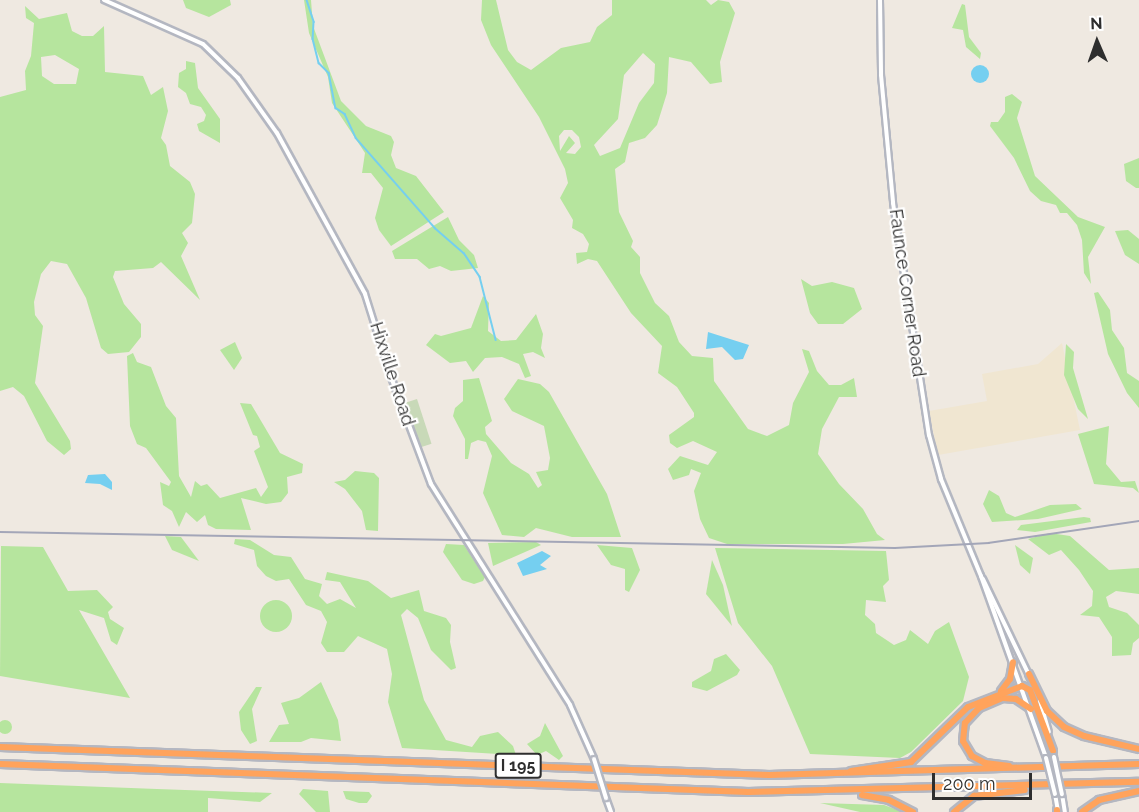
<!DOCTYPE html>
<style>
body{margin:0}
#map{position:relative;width:1139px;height:812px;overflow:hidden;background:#efe9e1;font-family:Raleway,sans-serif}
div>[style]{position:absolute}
.education>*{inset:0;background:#f0e6d1}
.green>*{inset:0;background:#b6e59e}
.round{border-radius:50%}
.cemetery>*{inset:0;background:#c8d9b8;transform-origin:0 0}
.water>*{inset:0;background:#75cff0}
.stream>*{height:1.5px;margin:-0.75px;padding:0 0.75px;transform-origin:0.75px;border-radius:0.75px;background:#75cff0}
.roads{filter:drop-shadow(2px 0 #b4b7c1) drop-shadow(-2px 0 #b4b7c1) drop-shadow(0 2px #b4b7c1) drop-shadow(0 -2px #b4b7c1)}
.tertiary>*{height:4px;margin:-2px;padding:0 2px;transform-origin:2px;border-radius:2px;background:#fff}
.secondary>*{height:4px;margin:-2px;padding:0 2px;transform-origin:2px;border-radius:2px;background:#fff}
.motorway>*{height:6px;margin:-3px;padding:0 3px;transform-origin:3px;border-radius:3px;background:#ffa35c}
.rail>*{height:1.5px;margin:-0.75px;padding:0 0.75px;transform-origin:0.75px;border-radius:0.75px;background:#a3a6b8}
.bridges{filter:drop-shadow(2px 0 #b4b7c1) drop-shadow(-2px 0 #b4b7c1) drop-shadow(0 2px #b4b7c1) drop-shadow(0 -2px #b4b7c1)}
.tertiary-bridge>*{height:4px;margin:-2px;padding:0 2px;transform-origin:2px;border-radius:2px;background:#fff}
.secondary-bridge>*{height:4px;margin:-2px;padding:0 2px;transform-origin:2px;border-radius:2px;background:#fff}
span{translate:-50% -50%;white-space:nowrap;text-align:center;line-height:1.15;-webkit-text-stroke:4.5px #fff;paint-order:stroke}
.shield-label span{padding:2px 4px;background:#fff;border:2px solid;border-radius:4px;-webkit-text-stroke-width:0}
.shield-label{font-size:16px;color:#2e2e2e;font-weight:700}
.street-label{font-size:18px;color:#2e2e2e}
.north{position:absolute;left:1067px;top:12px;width:60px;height:60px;-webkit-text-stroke:4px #fff;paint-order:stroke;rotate:358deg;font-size:16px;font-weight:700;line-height:24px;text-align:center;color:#2e2e2e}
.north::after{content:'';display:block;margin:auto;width:21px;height:27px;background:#2e2e2e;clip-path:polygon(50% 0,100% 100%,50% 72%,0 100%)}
.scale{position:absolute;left:932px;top:773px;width:100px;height:27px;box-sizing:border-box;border:3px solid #2e2e2e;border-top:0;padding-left:8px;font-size:18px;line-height:21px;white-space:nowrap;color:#2e2e2e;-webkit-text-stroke:4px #fff;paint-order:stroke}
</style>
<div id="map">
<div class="education">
<i style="clip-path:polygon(1062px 343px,1080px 430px,938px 455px,929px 411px,987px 401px,982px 374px,1038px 364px)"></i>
</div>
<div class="green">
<i style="clip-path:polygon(183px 0,230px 0,231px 5px,209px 17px,186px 8px)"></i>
<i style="clip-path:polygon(304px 0,311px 0,313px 26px,341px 101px,366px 126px,391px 136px,394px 142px,391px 155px,396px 168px,416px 176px,444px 212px,391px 246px,379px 230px,375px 218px,383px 188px,371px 173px,362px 173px,365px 153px,332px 103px,328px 77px,309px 33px)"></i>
<i style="clip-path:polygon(evenodd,482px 0,496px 0,508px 50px,517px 62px,531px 70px,561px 48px,590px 42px,597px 27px,612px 15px,612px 0,706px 0,711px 5px,718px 0,729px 2px,735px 13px,720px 62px,722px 82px,710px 84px,691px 62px,669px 57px,667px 93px,657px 125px,645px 138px,629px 143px,625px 162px,615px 169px,619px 212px,633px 241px,631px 247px,640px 257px,640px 273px,655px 303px,669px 316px,679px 342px,692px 356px,713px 358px,714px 381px,748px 429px,767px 436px,789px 425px,793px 403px,809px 372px,802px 349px,809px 351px,817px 371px,829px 385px,841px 385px,854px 378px,857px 397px,839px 397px,822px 429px,818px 454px,839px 484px,863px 509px,877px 534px,885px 540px,843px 544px,727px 544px,709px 538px,700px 519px,694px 491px,701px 473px,691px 469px,689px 475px,673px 480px,668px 469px,680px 456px,708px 465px,717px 452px,693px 441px,677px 448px,670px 443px,669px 435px,694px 417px,694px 413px,677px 387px,658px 373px,662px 346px,631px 313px,597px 261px,588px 259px,577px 264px,576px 253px,587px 252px,589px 244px,583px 234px,572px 228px,573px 220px,560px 198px,568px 183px,565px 169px,539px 117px,491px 45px,481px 20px,482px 0,643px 53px,655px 64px,654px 83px,639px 103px,620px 148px,600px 156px,594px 145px,618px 119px,624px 75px,643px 53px,482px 0,564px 130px,572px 130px,579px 137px,581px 147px,575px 154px,566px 153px,575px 143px,569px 136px,560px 151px,559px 136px,564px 130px)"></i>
<i style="clip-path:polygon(962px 4px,965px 5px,969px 37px,981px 53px,980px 59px,966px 47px,963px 30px,952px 28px)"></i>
<i style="clip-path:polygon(evenodd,25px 6px,39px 19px,67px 13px,72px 31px,82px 36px,93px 36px,104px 26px,105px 72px,143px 76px,151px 95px,163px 87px,168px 111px,161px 138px,166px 145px,170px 166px,190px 182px,195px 194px,192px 223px,182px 233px,188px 243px,181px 256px,200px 300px,161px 262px,153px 268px,115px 271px,113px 277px,124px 304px,141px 324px,141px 337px,129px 352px,108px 354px,101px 348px,86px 298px,67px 264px,51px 261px,41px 274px,34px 302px,35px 315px,43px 326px,35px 383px,70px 441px,71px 449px,64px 455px,47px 441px,24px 396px,13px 387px,0 391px,0 97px,26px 90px,25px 71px,31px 56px,34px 23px,26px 18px,25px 6px,55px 55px,79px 69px,76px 84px,54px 84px,42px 76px,41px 57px,55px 55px)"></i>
<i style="clip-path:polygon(186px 61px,195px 63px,198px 88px,220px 119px,220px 143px,199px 131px,197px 124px,204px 121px,206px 115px,201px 107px,190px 104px,186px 93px,178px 87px,179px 73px,186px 69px)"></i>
<i style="clip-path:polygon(1012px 94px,1022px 102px,1017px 118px,1035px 176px,1078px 217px,1105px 227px,1088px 257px,1091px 284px,1084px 273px,1082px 240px,1077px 225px,1067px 213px,1060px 213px,1056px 205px,1041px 201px,1030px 191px,1014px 158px,990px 126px,991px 122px,998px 122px,1005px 112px,1005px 97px)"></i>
<i style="clip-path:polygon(1139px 158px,1139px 188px,1136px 188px,1126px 181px,1124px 164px)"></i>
<i style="clip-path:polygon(448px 217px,459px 240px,474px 255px,478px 268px,451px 271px,440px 266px,429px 269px,417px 259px,395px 259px,392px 251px)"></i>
<i style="clip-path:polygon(1128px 230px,1139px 239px,1139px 264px,1125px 255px,1115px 231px)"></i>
<i style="clip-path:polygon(801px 279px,812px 286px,832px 282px,854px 288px,862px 309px,843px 324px,818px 324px,810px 313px)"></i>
<i style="clip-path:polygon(1098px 292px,1110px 310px,1112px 330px,1124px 348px,1127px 373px,1139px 381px,1139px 408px,1127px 393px,1108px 354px,1094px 293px)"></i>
<i style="clip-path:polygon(483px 296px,489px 303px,488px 331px,501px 341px,516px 340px,536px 314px,543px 334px,541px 348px,545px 358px,533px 352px,523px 354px,531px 376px,525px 378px,519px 364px,502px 357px,485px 358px,473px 372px,466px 361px,450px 363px,426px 345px,435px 334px,441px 336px,471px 328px)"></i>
<i style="clip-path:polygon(235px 342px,242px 358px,234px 370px,220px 350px)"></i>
<i style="clip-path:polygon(1066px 344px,1074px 352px,1073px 368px,1088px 419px,1078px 409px,1064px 375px)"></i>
<i style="clip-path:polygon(133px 353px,137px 362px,151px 367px,166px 406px,176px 418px,179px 476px,191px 497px,195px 481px,201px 486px,207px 484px,220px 498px,256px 488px,261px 497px,268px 487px,254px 451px,260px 447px,257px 436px,253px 435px,240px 403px,251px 404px,280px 453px,303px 464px,302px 473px,287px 477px,288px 493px,281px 502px,266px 504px,241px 498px,251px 530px,216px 529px,208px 525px,205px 515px,197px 522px,186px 512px,179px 527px,172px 511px,163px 505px,160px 482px,169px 486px,171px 482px,146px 448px,137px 444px,130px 426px,127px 356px)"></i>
<i style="clip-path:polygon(479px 378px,492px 421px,485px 427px,486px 434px,511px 463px,529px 474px,538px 488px,542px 485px,536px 472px,548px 470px,550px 458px,544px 426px,512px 411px,504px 399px,518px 379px,540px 384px,549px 392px,607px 494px,621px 537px,572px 537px,536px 528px,524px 537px,502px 535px,483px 493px,492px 456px,486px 442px,478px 440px,471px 443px,468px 459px,465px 459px,465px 439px,453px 416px,455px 408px,463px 401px,463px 380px)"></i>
<i style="clip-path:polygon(1109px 426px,1106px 464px,1121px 482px,1135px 481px,1139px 493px,1133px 488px,1094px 484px,1078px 434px)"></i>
<i style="clip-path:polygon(355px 471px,374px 473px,379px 478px,378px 531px,366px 530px,362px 511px,345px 489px,334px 482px,345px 480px)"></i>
<i style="clip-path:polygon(989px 490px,999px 496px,1006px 513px,1015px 517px,1050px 505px,1076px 504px,1082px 509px,1038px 519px,992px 522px,983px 504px)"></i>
<i style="clip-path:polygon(1084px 517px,1090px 518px,1091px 522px,1035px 532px,1017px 530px,1021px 525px)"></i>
<i style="clip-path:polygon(1050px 533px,1070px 536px,1109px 570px,1139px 568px,1139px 594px,1116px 591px,1106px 597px,1109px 607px,1127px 613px,1139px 625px,1139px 638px,1133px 643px,1131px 655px,1112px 656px,1112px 637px,1099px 617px,1080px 615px,1092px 606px,1093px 591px,1079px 570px,1061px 550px,1049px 555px,1028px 539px)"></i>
<i style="clip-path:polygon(165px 536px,181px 537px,199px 561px,172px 550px)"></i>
<i style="clip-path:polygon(235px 539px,250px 540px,274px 555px,291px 557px,305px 579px,322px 584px,319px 596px,327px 604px,340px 599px,356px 608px,340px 582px,325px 580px,327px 572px,368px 581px,391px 598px,419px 590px,424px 611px,446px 618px,451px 625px,450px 642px,456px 668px,451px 670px,431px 650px,418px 618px,407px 609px,401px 615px,424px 700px,446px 740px,472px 747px,480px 736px,498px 732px,513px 746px,516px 755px,402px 748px,388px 702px,392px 674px,387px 649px,358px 636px,344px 652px,327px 652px,321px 643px,327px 622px,321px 611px,306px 605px,289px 579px,276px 581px,266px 576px,257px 566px,254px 550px,234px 544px)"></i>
<i style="clip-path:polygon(536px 542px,541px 545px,493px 566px,488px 543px)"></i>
<i style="clip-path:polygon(446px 544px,464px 545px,485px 577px,483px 581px,474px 584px,462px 580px,443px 552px)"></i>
<i style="clip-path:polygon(597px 545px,632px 548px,640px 570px,629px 592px,625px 590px,625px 569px,611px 565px)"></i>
<i style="clip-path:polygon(1015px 545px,1033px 558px,1030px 574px,1020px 565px)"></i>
<i style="clip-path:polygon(1px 546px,43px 547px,68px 591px,97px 590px,113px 607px,108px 612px,110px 619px,124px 628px,117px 645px,111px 641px,104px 618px,79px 610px,130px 698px,0 676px)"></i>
<i style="clip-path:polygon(715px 548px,886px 551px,889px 580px,883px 586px,886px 602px,866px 600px,865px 615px,875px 624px,876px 633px,894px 645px,906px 640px,910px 630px,928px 644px,935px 631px,949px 622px,969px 677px,963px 701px,911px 752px,900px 758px,810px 754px,772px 666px,738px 623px)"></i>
<i style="clip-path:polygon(712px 560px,723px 585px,732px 626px,706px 594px)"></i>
<i class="round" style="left:260px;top:600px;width:32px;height:32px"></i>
<i style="clip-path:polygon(726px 654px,740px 670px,737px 675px,707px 691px,692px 687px,692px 682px,711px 671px,714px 659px)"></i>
<i style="clip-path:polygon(321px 682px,338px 720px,341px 741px,311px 738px,301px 742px,269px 742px,279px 725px,289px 724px,281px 703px,299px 698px)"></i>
<i style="clip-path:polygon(256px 687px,262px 687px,252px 709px,257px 741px,250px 744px,241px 730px,239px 712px)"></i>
<i class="round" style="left:-2px;top:720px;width:14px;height:14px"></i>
<i style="clip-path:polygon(545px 723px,563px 756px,559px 760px,546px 751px,537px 755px,527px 744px,540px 736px)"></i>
<i style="clip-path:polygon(0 783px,157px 789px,272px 793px,260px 802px,208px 798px,208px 812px,0 812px)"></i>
<i style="clip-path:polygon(303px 789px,328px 791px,330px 812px,316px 812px,299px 794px)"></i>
<i style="clip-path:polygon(343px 791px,369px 792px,372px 796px,367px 803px,359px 803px,346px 799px)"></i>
<i style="clip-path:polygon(820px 803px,884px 805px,903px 812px,860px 812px)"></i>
</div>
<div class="cemetery">
<i style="left:417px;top:399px;width:47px;height:13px;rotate:72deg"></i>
</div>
<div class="water">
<i class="round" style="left:971px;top:65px;width:18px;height:18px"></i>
<i style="clip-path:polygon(708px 332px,749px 345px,743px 359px,735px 360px,722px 347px,706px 349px)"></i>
<i style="clip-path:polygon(105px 474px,112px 482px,112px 490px,100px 484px,85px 483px,88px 475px)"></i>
<i style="clip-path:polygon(542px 551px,551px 556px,540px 565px,547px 569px,523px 576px,517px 563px)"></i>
</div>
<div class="stream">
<i style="left:307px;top:0;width:23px;rotate:72deg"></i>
<i style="left:314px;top:22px;width:17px;rotate:93deg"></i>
<i style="left:313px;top:39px;width:25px;rotate:76deg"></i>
<i style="left:319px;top:63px;width:14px;rotate:45deg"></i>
<i style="left:329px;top:73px;width:36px;rotate:79deg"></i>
<i style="left:336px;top:108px;width:11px;rotate:34deg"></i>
<i style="left:345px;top:114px;width:26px;rotate:65deg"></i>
<i style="left:356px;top:138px;width:120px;rotate:48.7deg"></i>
<i style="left:435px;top:228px;width:38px;rotate:41deg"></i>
<i style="left:464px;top:253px;width:29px;rotate:56deg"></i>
<i style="left:480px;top:277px;width:65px;rotate:75.7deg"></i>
</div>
<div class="roads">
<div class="tertiary">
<i style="left:104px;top:0;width:108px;rotate:24deg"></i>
<i style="left:203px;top:44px;width:49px;rotate:44.2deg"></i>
<i style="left:238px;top:78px;width:67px;rotate:54.7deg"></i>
<i style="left:277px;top:133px;width:183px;rotate:61.3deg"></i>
<i style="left:365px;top:294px;width:87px;rotate:72.6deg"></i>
<i style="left:391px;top:377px;width:114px;rotate:69.5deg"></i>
<i style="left:431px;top:484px;width:261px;rotate:57.8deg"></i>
<i style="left:570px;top:705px;width:59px;rotate:66deg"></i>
<i style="left:606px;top:798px;width:15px;rotate:70deg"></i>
</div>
<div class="secondary">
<i style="left:880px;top:0;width:75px;rotate:89.2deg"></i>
<i style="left:881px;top:75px;width:129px;rotate:84.6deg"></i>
<i style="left:893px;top:203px;width:235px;rotate:81.2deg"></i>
<i style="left:929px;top:435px;width:46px;rotate:74.7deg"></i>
<i style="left:941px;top:479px;width:105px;rotate:67.6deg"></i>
<i style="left:981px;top:576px;width:193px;rotate:70.3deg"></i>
<i style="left:983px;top:579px;width:106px;rotate:64.4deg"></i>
<i style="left:1040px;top:701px;width:32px;rotate:74deg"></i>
<i style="left:1055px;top:794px;width:17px;rotate:80deg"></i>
<i style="left:1062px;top:794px;width:18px;rotate:81deg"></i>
</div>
<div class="motorway">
<i style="left:1029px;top:674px;width:41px;rotate:64.1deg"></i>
<i style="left:1047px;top:711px;width:23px;rotate:43deg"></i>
<i style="left:1064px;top:727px;width:22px;rotate:24deg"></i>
<i style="left:1084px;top:736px;width:57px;rotate:13.3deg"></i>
<i style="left:1001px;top:691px;width:15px;rotate:-53deg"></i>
<i style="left:1010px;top:679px;width:17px;rotate:-80deg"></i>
<i style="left:0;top:747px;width:770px;rotate:2.09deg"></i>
<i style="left:769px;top:775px;width:370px;rotate:-1.7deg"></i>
<i style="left:0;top:764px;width:749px;rotate:2.14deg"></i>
<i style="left:748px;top:792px;width:391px;rotate:-1.5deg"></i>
<i style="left:1009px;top:766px;width:24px;rotate:-173deg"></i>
<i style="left:985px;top:763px;width:15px;rotate:-152deg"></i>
<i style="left:972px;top:756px;width:17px;rotate:-121deg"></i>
<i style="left:963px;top:741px;width:18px;rotate:-84deg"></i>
<i style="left:965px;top:723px;width:21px;rotate:-47deg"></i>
<i style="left:979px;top:708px;width:26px;rotate:-23deg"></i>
<i style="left:1003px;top:698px;width:13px;rotate:4deg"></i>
<i style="left:1016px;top:699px;width:18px;rotate:34deg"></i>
<i style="left:851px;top:771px;width:61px;rotate:-8.5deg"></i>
<i style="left:911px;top:762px;width:79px;rotate:-44deg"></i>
<i style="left:968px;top:707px;width:58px;rotate:-21.3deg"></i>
<i style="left:1022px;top:686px;width:9px;rotate:27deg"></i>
<i style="left:1030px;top:690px;width:65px;rotate:69.3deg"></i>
<i style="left:862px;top:795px;width:27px;rotate:10deg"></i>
<i style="left:889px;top:800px;width:27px;rotate:27deg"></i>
<i style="left:954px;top:812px;width:26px;rotate:-39deg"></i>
<i style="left:974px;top:796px;width:51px;rotate:-6.7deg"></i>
<i style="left:1057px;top:812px;width:2px;rotate:-90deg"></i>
<i style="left:1082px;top:812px;width:21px;rotate:-35deg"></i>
<i style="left:1099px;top:800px;width:41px;rotate:-12.7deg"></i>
</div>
</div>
<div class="rail">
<i style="left:0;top:532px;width:895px;rotate:1.02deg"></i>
<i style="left:895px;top:548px;width:94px;rotate:-3deg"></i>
<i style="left:989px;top:543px;width:152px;rotate:-8.3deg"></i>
</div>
<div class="bridges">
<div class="tertiary-bridge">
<i style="left:594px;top:759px;width:41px;rotate:72.9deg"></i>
</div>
<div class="secondary-bridge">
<i style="left:1054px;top:757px;width:38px;rotate:78deg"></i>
<i style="left:1046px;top:758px;width:37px;rotate:76deg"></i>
</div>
</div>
<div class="shield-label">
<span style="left:518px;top:766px">I 195</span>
</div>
<div class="street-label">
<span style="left:907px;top:293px;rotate:82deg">Faunce Corner Road</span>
<span style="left:392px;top:374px;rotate:72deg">Hixville Road</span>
</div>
<div class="north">N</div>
<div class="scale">200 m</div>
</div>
